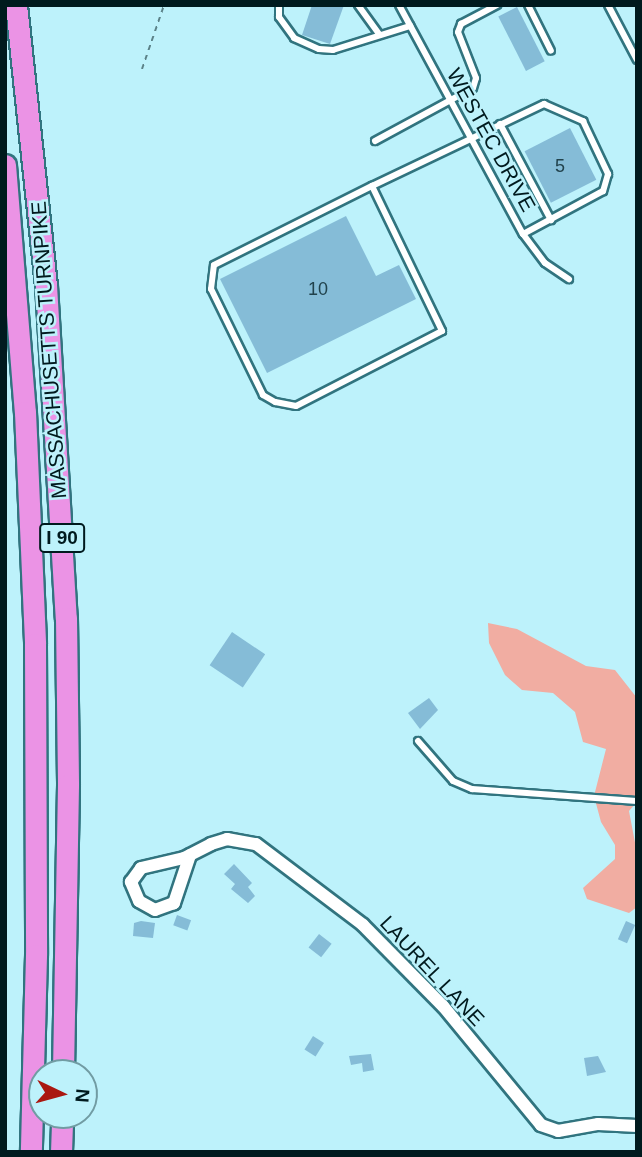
<!DOCTYPE html>
<style>
body{margin:0}
#map{position:relative;width:642px;height:1157px;overflow:hidden;background:#bdf2fb;font-family:Arial,sans-serif}
div>[style]{position:absolute}
.green>*{inset:0;background:#f1ada2}
.building>*{inset:0;background:#85bcd7;transform-origin:0 0}
.path>*{height:2px;margin-top:-1px;transform-origin:0;background:repeating-linear-gradient(90deg,#5b8288 0 5px,transparent 0 10px)}
.roads{filter:drop-shadow(2px 0 #31747f) drop-shadow(-2px 0 #31747f) drop-shadow(0 2px #31747f) drop-shadow(0 -2px #31747f)}
.lane>*{height:6px;margin:-3px;padding:0 3px;transform-origin:3px;border-radius:3px;background:#fff}
.street>*{height:12px;margin:-6px;padding:0 6px;transform-origin:6px;border-radius:6px;background:#fff}
.highway>*{height:21px;margin:-10.5px;padding:0 10.5px;transform-origin:10.5px;border-radius:10.5px;background:#eb93e5}
span{translate:-50% -50%;white-space:nowrap;text-align:center;line-height:1.15;-webkit-text-stroke:5px #bdf2fb;paint-order:stroke}
.number-label{font-size:18px;color:#21424c}
.number-label span{-webkit-text-stroke-width:0}
.shield-label span{padding:2px 5px;background:#bdf2fb;border:2px solid;border-radius:5px;-webkit-text-stroke-width:0}
.shield-label{font-size:19px;color:#001a1e;font-weight:700}
.street-label{font-size:21px;color:#001a1e}
.frame{position:absolute;inset:0;border:7px solid #001a1e;pointer-events:none}
.north{position:absolute;left:28px;top:1059px;width:70px;height:70px;box-sizing:border-box;background:#bdf2fb;border:2px solid #719ca3;border-radius:50%;rotate:95deg;font-size:19px;font-weight:700;line-height:28px;text-align:center;color:#001a1e}
.north::after{content:'';display:block;margin:auto;width:24px;height:32px;background:#aa1811;clip-path:polygon(50% 0,100% 100%,50% 72%,0 100%)}
</style>
<div id="map">
<div class="green">
<i style="clip-path:polygon(488px 623px,517px 629px,586px 666px,615px 670px,637px 698px,637px 802px,629px 811px,637px 853px,637px 907px,629px 913px,587px 899px,583px 888px,615px 859px,615px 845px,601px 822px,594px 796px,606px 749px,583px 742px,575px 712px,553px 693px,522px 690px,505px 675px,489px 643px)"></i>
</div>
<div class="building">
<i style="clip-path:polygon(312px 5px,344px 5px,330px 44px,302px 35px)"></i>
<i style="left:517px;top:7px;width:61px;height:21px;rotate:63deg"></i>
<i style="left:570px;top:128px;width:58px;height:51px;rotate:63deg"></i>
<i style="clip-path:polygon(346px 216px,376px 276px,399px 265px,416px 299px,267px 373px,220px 279px)"></i>
<i style="left:232px;top:632px;width:40px;height:40px;rotate:34deg"></i>
<i style="clip-path:polygon(429px 698px,438px 710px,420px 729px,408px 713px)"></i>
<i style="clip-path:polygon(234px 864px,252px 883px,248px 887px,255px 896px,248px 903px,231px 889px,235px 884px,224px 874px)"></i>
<i style="left:177px;top:915px;width:15px;height:11px;rotate:20deg"></i>
<i style="clip-path:polygon(141px 921px,155px 923px,153px 938px,133px 936px,134px 923px)"></i>
<i style="left:626px;top:921px;width:10px;height:20px;rotate:24deg"></i>
<i style="left:319px;top:934px;width:16px;height:17px;rotate:38deg"></i>
<i style="left:313px;top:1036px;width:13px;height:16px;rotate:32deg"></i>
<i style="clip-path:polygon(371px 1054px,374px 1070px,363px 1072px,362px 1063px,351px 1065px,349px 1056px)"></i>
<i style="clip-path:polygon(598px 1056px,606px 1072px,587px 1076px,584px 1058px)"></i>
</div>
<div class="path">
<i style="left:142px;top:69px;width:68px;rotate:-71deg"></i>
</div>
<div class="roads">
<div class="lane">
<i style="left:279px;top:5px;width:12px;rotate:90deg"></i>
<i style="left:279px;top:17px;width:26px;rotate:54deg"></i>
<i style="left:294px;top:38px;width:27px;rotate:24deg"></i>
<i style="left:319px;top:49px;width:14px;rotate:4deg"></i>
<i style="left:333px;top:50px;width:81px;rotate:-17.3deg"></i>
<i style="left:358px;top:5px;width:37px;rotate:54deg"></i>
<i style="left:399px;top:5px;width:260px;rotate:61.6deg"></i>
<i style="left:523px;top:234px;width:36px;rotate:53deg"></i>
<i style="left:545px;top:263px;width:29px;rotate:34deg"></i>
<i style="left:528px;top:5px;width:51px;rotate:63.4deg"></i>
<i style="left:608px;top:5px;width:62px;rotate:62.2deg"></i>
<i style="left:500px;top:124px;width:109px;rotate:62deg"></i>
<i style="left:375px;top:141px;width:111px;rotate:-28.4deg"></i>
<i style="left:473px;top:88px;width:10px;rotate:-73deg"></i>
<i style="left:476px;top:78px;width:49px;rotate:-111.4deg"></i>
<i style="left:458px;top:32px;width:9px;rotate:-69deg"></i>
<i style="left:461px;top:24px;width:41px;rotate:-27.8deg"></i>
<i style="left:372px;top:186px;width:161px;rotate:64.2deg"></i>
<i style="left:442px;top:331px;width:164px;rotate:152.8deg"></i>
<i style="left:296px;top:406px;width:21px;rotate:-169deg"></i>
<i style="left:275px;top:402px;width:14px;rotate:-150deg"></i>
<i style="left:263px;top:395px;width:118px;rotate:-116.1deg"></i>
<i style="left:211px;top:289px;width:24px;rotate:-83deg"></i>
<i style="left:214px;top:265px;width:177px;rotate:-26.6deg"></i>
<i style="left:372px;top:186px;width:191px;rotate:-25.5deg"></i>
<i style="left:544px;top:104px;width:43px;rotate:23.6deg"></i>
<i style="left:583px;top:121px;width:59px;rotate:64.7deg"></i>
<i style="left:608px;top:174px;width:18px;rotate:106deg"></i>
<i style="left:603px;top:191px;width:91px;rotate:151.7deg"></i>
<i style="left:418px;top:741px;width:53px;rotate:48.8deg"></i>
<i style="left:453px;top:781px;width:21px;rotate:23deg"></i>
<i style="left:472px;top:789px;width:165px;rotate:4.2deg"></i>
</div>
<div class="street">
<i style="left:190px;top:855px;width:51px;rotate:108.4deg"></i>
<i style="left:174px;top:903px;width:20px;rotate:160deg"></i>
<i style="left:155px;top:910px;width:18px;rotate:-151deg"></i>
<i style="left:139px;top:901px;width:21px;rotate:-113deg"></i>
<i style="left:131px;top:882px;width:17px;rotate:-54deg"></i>
<i style="left:141px;top:868px;width:44px;rotate:-13.1deg"></i>
<i style="left:184px;top:858px;width:30px;rotate:-27deg"></i>
<i style="left:211px;top:844px;width:17px;rotate:-17deg"></i>
<i style="left:227px;top:839px;width:29px;rotate:10deg"></i>
<i style="left:256px;top:844px;width:134px;rotate:37.1deg"></i>
<i style="left:363px;top:925px;width:114px;rotate:45.4deg"></i>
<i style="left:443px;top:1006px;width:154px;rotate:50.5deg"></i>
<i style="left:541px;top:1125px;width:18px;rotate:19deg"></i>
<i style="left:558px;top:1131px;width:41px;rotate:-9.9deg"></i>
<i style="left:598px;top:1124px;width:39px;rotate:3deg"></i>
</div>
<div class="highway">
<i style="left:16px;top:5px;width:282px;rotate:83.9deg"></i>
<i style="left:46px;top:285px;width:334px;rotate:86.6deg"></i>
<i style="left:66px;top:618px;width:167px;rotate:89.3deg"></i>
<i style="left:68px;top:785px;width:288px;rotate:91deg"></i>
<i style="left:5px;top:165px;width:248px;rotate:85.4deg"></i>
<i style="left:25px;top:412px;width:232px;rotate:87.5deg"></i>
<i style="left:35px;top:644px;width:311px;rotate:89.8deg"></i>
<i style="left:36px;top:955px;width:197px;rotate:91.5deg"></i>
<i style="left:61px;top:1152px;width:37px;rotate:-88deg"></i>
</div>
</div>
<div class="number-label">
<span style="left:560px;top:166px">5</span>
<span style="left:318px;top:289px">10</span>
</div>
<div class="shield-label">
<span style="left:62px;top:538px">I 90</span>
</div>
<div class="street-label">
<span style="left:491px;top:140px;rotate:61deg">WESTEC DRIVE</span>
<span style="left:49px;top:350px;rotate:-94deg">MASSACHUSETTS TURNPIKE</span>
<span style="left:432px;top:971px;rotate:47deg">LAUREL LANE</span>
</div>
<div class="frame"></div>
<div class="north">N</div>
</div>
